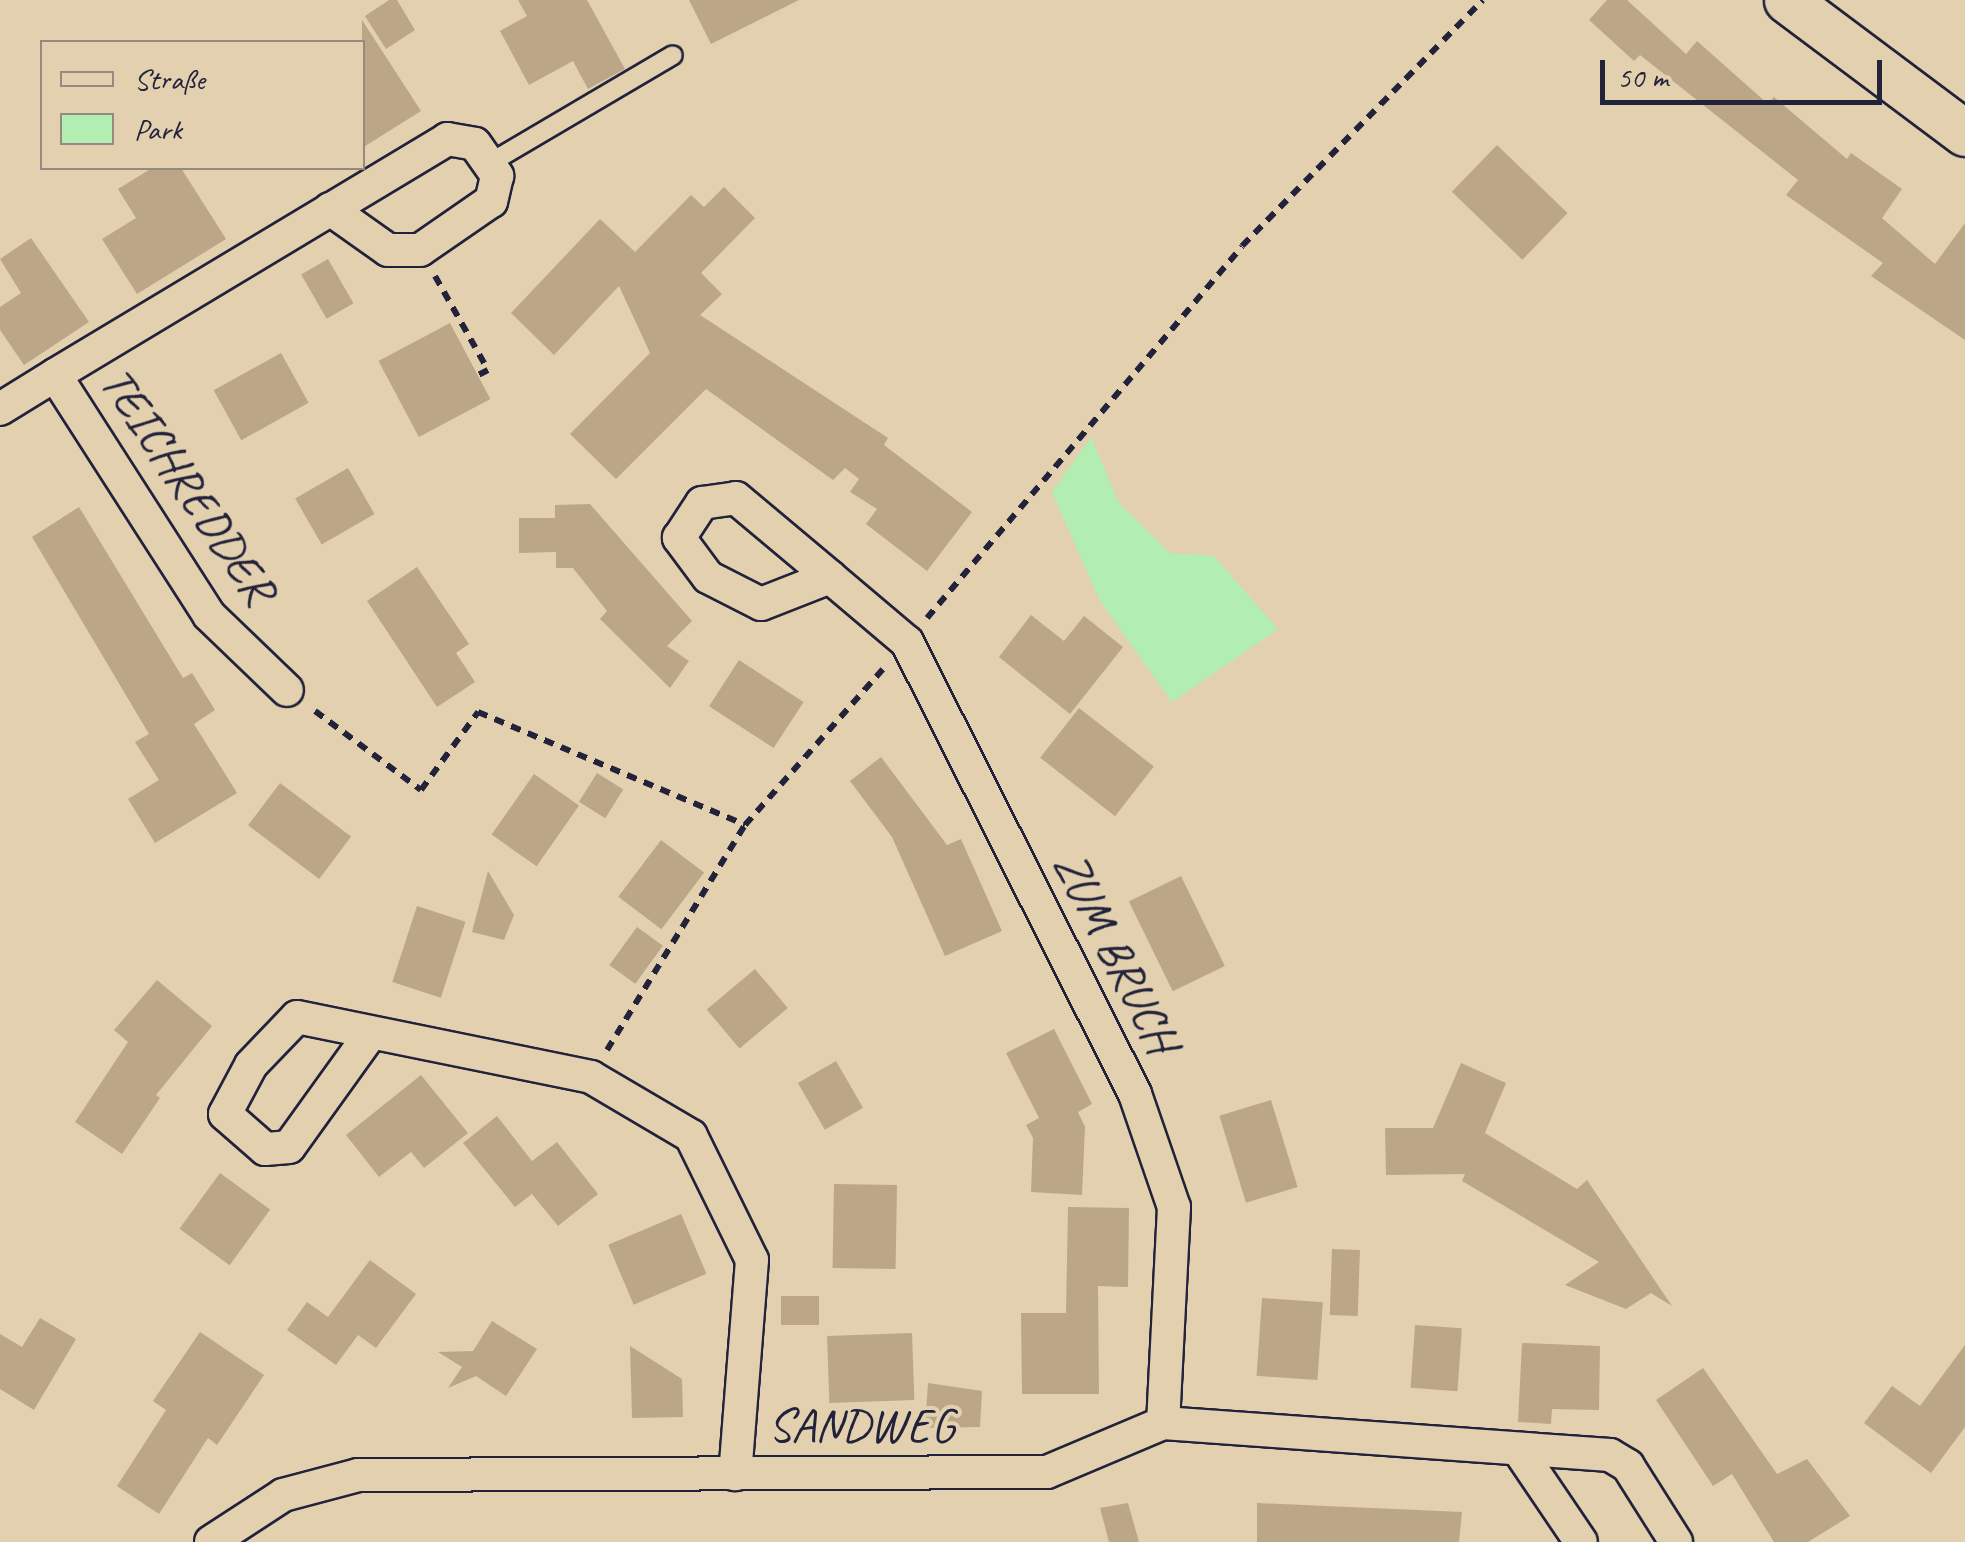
<!DOCTYPE html>
<meta charset="utf-8">
<style>
body{margin:0}
#map{position:relative;width:1965px;height:1542px;overflow:hidden;background:#e2d0ae;font-family:Caveat,sans-serif}
div>[style]{position:absolute}
.green>*{inset:0;background:#b2edb2}
.building>*{inset:0;background:#bba788;transform-origin:0 0}
.path>*{height:6px;margin-top:-3px;transform-origin:0;background:repeating-linear-gradient(90deg,#22223b 0 10px,transparent 0 18px)}
.roads{filter:drop-shadow(2px 0 #22223b) drop-shadow(-2px 0 #22223b) drop-shadow(0 2px #22223b) drop-shadow(0 -2px #22223b)}
.lane>*{height:18px;margin:-9px;padding:0 9px;transform-origin:9px;border-radius:9px;background:#e2d0ae}
.street>*{height:32px;margin:-16px;padding:0 16px;transform-origin:16px;border-radius:16px;background:#e2d0ae}
.secondary>*{height:45px;margin:-22.5px;padding:0 22.5px;transform-origin:22.5px;border-radius:22.5px;background:#e2d0ae}
span{translate:-50% -50%;white-space:nowrap;text-align:center;line-height:1.15;-webkit-text-stroke:8px #e2d0ae;paint-order:stroke}
.street-label{font-size:48px;color:#22223b}
.legend{position:absolute;left:40px;top:40px;width:325px;height:130px;box-sizing:border-box;background:#e2d0ae;border:2px solid #958a80;margin:0;padding:12px 18px;list-style:none;font-size:30px;color:#22223b}
.legend li{display:flex;align-items:center;gap:20px;height:50px}
.legend b{width:50px;border:2px solid #958a80}
.scale{position:absolute;left:1600px;top:60px;width:282px;height:45px;box-sizing:border-box;border:5px solid #22223b;border-top:0;padding-left:12px;font-size:30px;line-height:35px;white-space:nowrap;color:#22223b;-webkit-text-stroke:8px #e2d0ae;paint-order:stroke}
</style>
<div id="map">
<div class="green">
<i style="clip-path:polygon(1091px 437px,1119px 503px,1170px 553px,1214px 556px,1278px 629px,1172px 702px,1100px 601px,1052px 492px)"></i>
</div>
<div class="building">
<i style="clip-path:polygon(389px 0,397px 0,415px 30px,386px 49px,365px 16px)"></i>
<i style="clip-path:polygon(518px 0,587px 0,625px 69px,588px 89px,573px 61px,529px 85px,500px 31px,527px 16px)"></i>
<i style="clip-path:polygon(689px 0,799px 0,711px 44px)"></i>
<i style="clip-path:polygon(1607px 0,1627px 0,1686px 54px,1697px 41px,1768px 104px,1774px 97px,1847px 159px,1851px 153px,1902px 189px,1882px 218px,1935px 264px,1965px 223px,1965px 340px,1871px 276px,1883px 263px,1786px 195px,1798px 180px,1640px 55px,1634px 61px,1589px 20px)"></i>
<i style="clip-path:polygon(362px 20px,421px 111px,362px 148px)"></i>
<i style="left:1497px;top:145px;width:98px;height:65px;rotate:44deg"></i>
<i style="clip-path:polygon(152px 168px,181px 168px,226px 239px,137px 294px,102px 239px,136px 218px,118px 189px)"></i>
<i style="clip-path:polygon(724px 187px,755px 218px,701px 273px,722px 294px,700px 315px,888px 438px,884px 445px,972px 512px,927px 571px,866px 524px,877px 509px,850px 492px,859px 479px,845px 468px,833px 480px,706px 389px,616px 479px,570px 434px,650px 353px,619px 286px,554px 355px,511px 313px,600px 219px,635px 252px,691px 195px,704px 207px)"></i>
<i style="clip-path:polygon(31px 238px,89px 322px,24px 365px,0 330px,0 307px,21px 293px,0 259px)"></i>
<i style="left:328px;top:259px;width:51px;height:31px;rotate:60deg"></i>
<i style="left:450px;top:323px;width:86px;height:81px;rotate:62deg"></i>
<i style="left:281px;top:353px;width:57px;height:77px;rotate:61deg"></i>
<i style="left:348px;top:468px;width:53px;height:61px;rotate:60deg"></i>
<i style="clip-path:polygon(590px 504px,692px 621px,667px 646px,689px 661px,670px 688px,600px 619px,607px 611px,573px 568px,556px 568px,556px 552px,519px 553px,519px 518px,555px 518px,555px 505px)"></i>
<i style="clip-path:polygon(79px 507px,183px 678px,192px 673px,215px 710px,194px 724px,237px 793px,155px 843px,128px 799px,159px 780px,135px 742px,149px 734px,32px 537px)"></i>
<i style="clip-path:polygon(417px 567px,469px 644px,456px 653px,475px 682px,437px 707px,367px 601px)"></i>
<i style="clip-path:polygon(1031px 615px,1064px 641px,1084px 616px,1123px 647px,1070px 714px,999px 657px)"></i>
<i style="left:739px;top:660px;width:77px;height:55px;rotate:33deg"></i>
<i style="left:1079px;top:708px;width:95px;height:63px;rotate:38deg"></i>
<i style="clip-path:polygon(881px 757px,947px 845px,961px 839px,1002px 931px,945px 956px,892px 837px,850px 781px)"></i>
<i style="left:597px;top:773px;width:31px;height:34px;rotate:32deg"></i>
<i style="left:534px;top:774px;width:55px;height:74px;rotate:35deg"></i>
<i style="left:280px;top:783px;width:89px;height:53px;rotate:37deg"></i>
<i style="left:661px;top:840px;width:54px;height:71px;rotate:37deg"></i>
<i style="clip-path:polygon(488px 871px,514px 915px,504px 940px,472px 932px)"></i>
<i style="left:1181px;top:876px;width:100px;height:58px;rotate:64deg"></i>
<i style="left:417px;top:906px;width:51px;height:80px;rotate:18deg"></i>
<i style="left:637px;top:927px;width:32px;height:47px;rotate:36deg"></i>
<i style="left:755px;top:969px;width:51px;height:63px;rotate:50deg"></i>
<i style="clip-path:polygon(157px 980px,212px 1026px,156px 1095px,160px 1098px,122px 1154px,75px 1122px,128px 1042px,114px 1030px)"></i>
<i style="clip-path:polygon(1054px 1029px,1092px 1104px,1078px 1112px,1085px 1127px,1082px 1195px,1031px 1192px,1033px 1138px,1026px 1125px,1039px 1118px,1006px 1053px)"></i>
<i style="left:836px;top:1061px;width:54px;height:44px;rotate:60deg"></i>
<i style="clip-path:polygon(1461px 1063px,1506px 1083px,1485px 1133px,1577px 1189px,1587px 1180px,1672px 1306px,1651px 1293px,1626px 1309px,1565px 1285px,1599px 1262px,1462px 1181px,1465px 1174px,1386px 1175px,1385px 1128px,1433px 1128px)"></i>
<i style="clip-path:polygon(421px 1075px,468px 1133px,424px 1168px,411px 1152px,379px 1177px,346px 1135px)"></i>
<i style="left:1271px;top:1100px;width:91px;height:54px;rotate:73deg"></i>
<i style="clip-path:polygon(497px 1116px,532px 1161px,557px 1142px,598px 1194px,558px 1226px,532px 1194px,515px 1207px,463px 1143px)"></i>
<i style="left:220px;top:1173px;width:62px;height:69px;rotate:36deg"></i>
<i style="left:834px;top:1184px;width:63px;height:84px;rotate:1deg"></i>
<i style="clip-path:polygon(1068px 1207px,1129px 1208px,1128px 1287px,1098px 1286px,1099px 1394px,1022px 1394px,1021px 1313px,1066px 1313px)"></i>
<i style="left:681px;top:1214px;width:65px;height:79px;rotate:67deg"></i>
<i style="left:1332px;top:1249px;width:28px;height:66px;rotate:2deg"></i>
<i style="clip-path:polygon(370px 1260px,416px 1294px,376px 1348px,358px 1335px,336px 1365px,287px 1330px,307px 1302px,328px 1317px)"></i>
<i style="left:781px;top:1296px;width:38px;height:29px"></i>
<i style="left:1262px;top:1298px;width:61px;height:78px;rotate:4deg"></i>
<i style="clip-path:polygon(40px 1318px,76px 1339px,34px 1410px,0 1389px,0 1334px,22px 1347px)"></i>
<i style="clip-path:polygon(492px 1321px,537px 1349px,506px 1396px,476px 1376px,448px 1388px,462px 1367px,438px 1352px,473px 1351px)"></i>
<i style="left:1415px;top:1325px;width:47px;height:63px;rotate:4deg"></i>
<i style="clip-path:polygon(200px 1332px,264px 1375px,217px 1445px,208px 1438px,159px 1514px,117px 1486px,166px 1410px,153px 1401px)"></i>
<i style="left:912px;top:1333px;width:67px;height:85px;rotate:88deg"></i>
<i style="clip-path:polygon(1522px 1343px,1600px 1346px,1599px 1410px,1552px 1409px,1551px 1424px,1518px 1422px)"></i>
<i style="clip-path:polygon(1965px 1345px,1965px 1427px,1931px 1473px,1864px 1423px,1892px 1386px,1920px 1406px)"></i>
<i style="clip-path:polygon(630px 1346px,682px 1379px,683px 1417px,632px 1418px)"></i>
<i style="clip-path:polygon(1703px 1368px,1777px 1474px,1807px 1459px,1850px 1516px,1808px 1542px,1774px 1542px,1732px 1474px,1713px 1486px,1656px 1400px)"></i>
<i style="clip-path:polygon(928px 1383px,982px 1391px,980px 1427px,925px 1428px)"></i>
<i style="clip-path:polygon(1128px 1503px,1139px 1542px,1109px 1542px,1100px 1508px)"></i>
<i style="clip-path:polygon(1257px 1503px,1462px 1512px,1459px 1542px,1257px 1542px)"></i>
</div>
<div class="path">
<i style="left:435px;top:276px;width:108px;rotate:60.6deg"></i>
<i style="left:488px;top:370px;width:11px;rotate:153deg"></i>
<i style="left:927px;top:618px;width:487px;rotate:-49.7deg"></i>
<i style="left:1242px;top:246px;width:344px;rotate:-45.6deg"></i>
<i style="left:315px;top:711px;width:132px;rotate:36.7deg"></i>
<i style="left:421px;top:790px;width:97px;rotate:-53.8deg"></i>
<i style="left:478px;top:712px;width:290px;rotate:22.9deg"></i>
<i style="left:607px;top:1050px;width:264px;rotate:-58.5deg"></i>
<i style="left:745px;top:825px;width:208px;rotate:-48.5deg"></i>
</div>
<div class="roads">
<div class="lane">
<i style="left:490px;top:163px;width:212px;rotate:-30.5deg"></i>
</div>
<div class="street">
<i style="left:55px;top:375px;width:285px;rotate:57.3deg"></i>
<i style="left:209px;top:615px;width:108px;rotate:43.9deg"></i>
<i style="left:0;top:409px;width:65px;rotate:-31.7deg"></i>
<i style="left:55px;top:375px;width:458px;rotate:-31deg"></i>
<i style="left:447px;top:139px;width:28px;rotate:10deg"></i>
<i style="left:475px;top:144px;width:39px;rotate:55deg"></i>
<i style="left:497px;top:176px;width:26px;rotate:103deg"></i>
<i style="left:491px;top:201px;width:86px;rotate:145.4deg"></i>
<i style="left:420px;top:250px;width:32px;rotate:180deg"></i>
<i style="left:388px;top:250px;width:71px;rotate:-144.7deg"></i>
<i style="left:830px;top:577px;width:74px;rotate:158.6deg"></i>
<i style="left:761px;top:604px;width:59px;rotate:-153deg"></i>
<i style="left:708px;top:577px;width:49px;rotate:-126.6deg"></i>
<i style="left:679px;top:538px;width:42px;rotate:-56.7deg"></i>
<i style="left:702px;top:503px;width:34px;rotate:-8deg"></i>
<i style="left:736px;top:498px;width:123px;rotate:40deg"></i>
<i style="left:830px;top:577px;width:101px;rotate:40.2deg"></i>
<i style="left:907px;top:642px;width:506px;rotate:63.23deg"></i>
<i style="left:1135px;top:1094px;width:120px;rotate:71deg"></i>
<i style="left:1174px;top:1207px;width:216px;rotate:92.9deg"></i>
<i style="left:371px;top:1033px;width:140px;rotate:125.7deg"></i>
<i style="left:289px;top:1147px;width:24px;rotate:175deg"></i>
<i style="left:265px;top:1149px;width:53px;rotate:-138.8deg"></i>
<i style="left:225px;top:1114px;width:55px;rotate:-62deg"></i>
<i style="left:251px;top:1065px;width:66px;rotate:-46.2deg"></i>
<i style="left:297px;top:1017px;width:300px;rotate:11.5deg"></i>
<i style="left:591px;top:1077px;width:116px;rotate:30.5deg"></i>
<i style="left:691px;top:1136px;width:138px;rotate:63.8deg"></i>
<i style="left:752px;top:1260px;width:215px;rotate:94.5deg"></i>
<i style="left:1518px;top:1449px;width:112px;rotate:55.9deg"></i>
<i style="left:211px;top:1542px;width:86px;rotate:-33.1deg"></i>
<i style="left:283px;top:1495px;width:78px;rotate:-14.9deg"></i>
<i style="left:358px;top:1475px;width:689px;rotate:-0.25deg"></i>
<i style="left:1047px;top:1472px;width:126px;rotate:-22.9deg"></i>
<i style="left:1163px;top:1423px;width:448px;rotate:4.1deg"></i>
<i style="left:1610px;top:1455px;width:21px;rotate:31deg"></i>
<i style="left:1628px;top:1466px;width:90px;rotate:57.7deg"></i>
</div>
<div class="secondary">
<i style="left:1787px;top:0;width:222px;rotate:36.8deg"></i>
</div>
</div>
<div class="street-label">
<span style="left:188px;top:485px;rotate:56deg">TEICHREDDER</span>
<span style="left:1116px;top:952px;rotate:63deg">ZUM BRUCH</span>
<span style="left:861px;top:1426px">SANDWEG</span>
</div>
<ul class="legend">
<li><b style="height:12px;background:#e2d0ae"></b>Straße</li>
<li><b style="height:28px;background:#b2edb2"></b>Park</li>
</ul>
<div class="scale">50 m</div>
</div>
